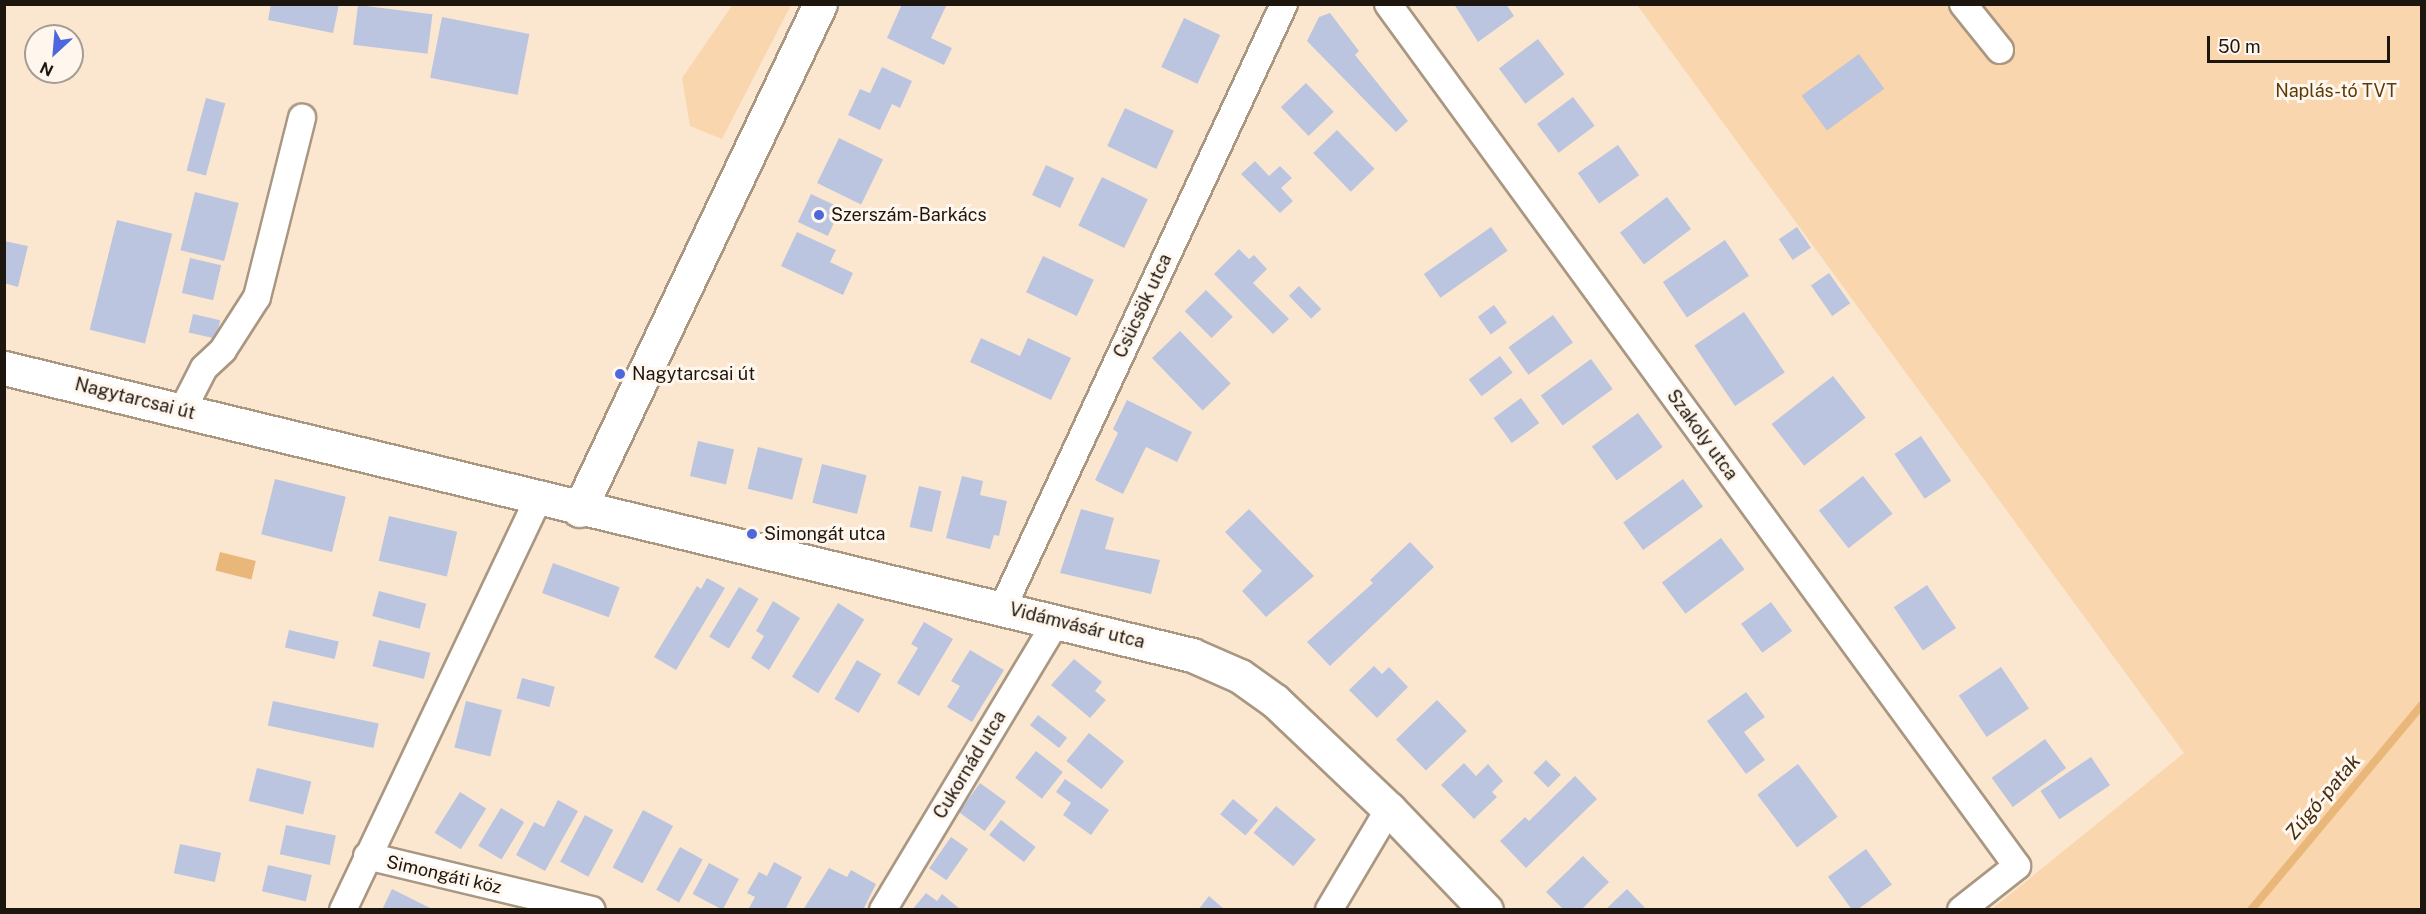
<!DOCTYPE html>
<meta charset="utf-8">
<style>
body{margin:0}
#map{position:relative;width:2426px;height:914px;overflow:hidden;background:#fbe7d0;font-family:"Public Sans",sans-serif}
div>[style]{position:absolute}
.green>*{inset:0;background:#f9d6ad}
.water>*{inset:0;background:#e9b77a;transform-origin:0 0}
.stream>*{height:8px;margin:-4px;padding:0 4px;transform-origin:4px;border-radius:4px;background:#e9b77a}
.building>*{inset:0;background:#bcc5df;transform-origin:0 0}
.roads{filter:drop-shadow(2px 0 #aa9782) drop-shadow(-2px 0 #aa9782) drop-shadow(0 2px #aa9782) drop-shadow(0 -2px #aa9782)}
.minor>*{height:26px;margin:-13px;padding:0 13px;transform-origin:13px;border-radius:13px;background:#fff}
.secondary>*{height:33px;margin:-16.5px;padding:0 16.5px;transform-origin:16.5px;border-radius:16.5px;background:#fff}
.dots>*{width:16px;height:16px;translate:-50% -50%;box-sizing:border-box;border:3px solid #fff6ed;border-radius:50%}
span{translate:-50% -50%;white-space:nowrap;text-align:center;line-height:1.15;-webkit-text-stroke:6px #fff6ed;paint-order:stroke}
.park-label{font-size:18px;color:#5c3b09}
.poi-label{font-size:18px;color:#1d160e}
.left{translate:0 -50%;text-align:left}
.street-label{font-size:18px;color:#1d160e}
.water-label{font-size:20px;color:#432e13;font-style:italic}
.frame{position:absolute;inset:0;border:6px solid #1d160e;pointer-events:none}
.north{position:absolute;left:24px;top:24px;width:60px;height:60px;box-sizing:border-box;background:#fff6ed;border:2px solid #a59c94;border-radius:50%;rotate:206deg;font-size:16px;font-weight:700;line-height:24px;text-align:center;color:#1d160e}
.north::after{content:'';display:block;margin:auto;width:21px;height:27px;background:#4d68dd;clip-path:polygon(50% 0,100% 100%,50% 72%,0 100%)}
.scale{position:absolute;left:2207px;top:36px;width:183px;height:27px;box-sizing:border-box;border:3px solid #1d160e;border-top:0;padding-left:8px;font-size:18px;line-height:21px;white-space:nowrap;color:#1d160e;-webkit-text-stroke:4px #fff6ed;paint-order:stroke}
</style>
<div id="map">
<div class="green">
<i style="clip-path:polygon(733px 4px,791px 5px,722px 139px,690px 126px,682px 78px)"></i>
<i style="clip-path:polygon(1637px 5px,2421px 5px,2421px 909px,1992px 909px,2184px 753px)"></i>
</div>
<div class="water">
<i style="left:220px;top:552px;width:37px;height:19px;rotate:14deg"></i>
</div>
<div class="stream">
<i style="left:2251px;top:910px;width:267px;rotate:-50.2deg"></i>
</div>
<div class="building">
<i style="clip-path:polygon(271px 4px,339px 4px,333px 33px,268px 20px)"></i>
<i style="clip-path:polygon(902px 4px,947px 4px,931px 38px,952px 48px,944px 65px,887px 38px)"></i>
<i style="clip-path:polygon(1454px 4px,1506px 4px,1514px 16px,1478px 42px)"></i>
<i style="left:358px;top:5px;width:75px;height:40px;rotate:7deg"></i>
<i style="clip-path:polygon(1330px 13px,1359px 51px,1355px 55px,1408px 121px,1396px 132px,1307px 41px,1319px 17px)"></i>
<i style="left:442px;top:17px;width:89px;height:62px;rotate:11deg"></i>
<i style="left:1184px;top:18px;width:40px;height:54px;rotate:25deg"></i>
<i style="left:1538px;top:39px;width:44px;height:49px;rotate:53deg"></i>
<i style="left:1859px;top:54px;width:43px;height:71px;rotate:54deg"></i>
<i style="clip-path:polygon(882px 67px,912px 81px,900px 108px,892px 104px,880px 130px,848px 115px,860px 89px,870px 93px)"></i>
<i style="left:1306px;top:83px;width:40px;height:35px;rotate:46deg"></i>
<i style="left:1573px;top:97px;width:36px;height:45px;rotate:53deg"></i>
<i style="left:206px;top:98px;width:20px;height:75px;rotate:15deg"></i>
<i style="left:1125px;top:108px;width:54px;height:42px;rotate:25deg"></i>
<i style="left:1337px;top:130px;width:54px;height:33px;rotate:46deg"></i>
<i style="left:839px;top:138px;width:49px;height:50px;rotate:26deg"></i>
<i style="left:1618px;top:145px;width:37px;height:49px;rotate:55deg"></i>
<i style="clip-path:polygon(1255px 161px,1269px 176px,1280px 166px,1292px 178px,1281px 188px,1293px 201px,1280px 213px,1241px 174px)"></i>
<i style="left:1046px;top:165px;width:31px;height:33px;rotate:25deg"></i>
<i style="left:1102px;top:177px;width:51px;height:54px;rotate:26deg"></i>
<i style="left:195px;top:192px;width:45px;height:60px;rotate:14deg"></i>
<i style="left:811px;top:194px;width:33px;height:31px;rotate:25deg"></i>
<i style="left:1667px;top:197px;width:40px;height:59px;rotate:53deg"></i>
<i style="left:117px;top:220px;width:57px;height:113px;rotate:14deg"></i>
<i style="left:1491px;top:227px;width:29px;height:82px;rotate:55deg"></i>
<i style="left:1797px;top:227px;width:25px;height:22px;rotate:56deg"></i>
<i style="clip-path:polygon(797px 232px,836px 250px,830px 262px,853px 273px,843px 295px,781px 266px)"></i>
<i style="left:1725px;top:240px;width:43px;height:75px;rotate:56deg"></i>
<i style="clip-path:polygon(4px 241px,28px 246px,18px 287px,4px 283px)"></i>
<i style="clip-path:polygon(1239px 249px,1249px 259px,1254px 255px,1267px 269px,1253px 283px,1289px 319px,1273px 334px,1214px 274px)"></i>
<i style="left:1043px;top:256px;width:56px;height:40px;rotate:25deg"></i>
<i style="left:190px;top:258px;width:32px;height:36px;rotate:13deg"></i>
<i style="left:1829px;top:273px;width:37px;height:22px;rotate:55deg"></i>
<i style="left:1299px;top:286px;width:32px;height:14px;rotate:46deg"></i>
<i style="left:1206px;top:290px;width:38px;height:30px;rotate:45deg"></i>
<i style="left:1494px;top:305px;width:22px;height:20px;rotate:54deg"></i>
<i style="left:1744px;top:312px;width:73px;height:60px;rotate:56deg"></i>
<i style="left:193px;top:314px;width:28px;height:19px;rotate:13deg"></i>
<i style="left:1553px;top:315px;width:34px;height:55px;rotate:54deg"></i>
<i style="left:1180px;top:331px;width:73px;height:39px;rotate:46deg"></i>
<i style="clip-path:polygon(981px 338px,1020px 356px,1028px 338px,1071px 358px,1051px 400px,970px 362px)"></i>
<i style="left:1500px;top:356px;width:21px;height:39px;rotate:53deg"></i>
<i style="left:1591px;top:359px;width:37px;height:62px;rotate:54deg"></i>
<i style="left:1833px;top:376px;width:53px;height:78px;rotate:52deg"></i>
<i style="left:1521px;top:398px;width:31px;height:34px;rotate:54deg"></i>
<i style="clip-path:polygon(1127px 400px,1192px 432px,1177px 462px,1146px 447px,1123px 494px,1095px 480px,1118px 433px,1113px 429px)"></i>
<i style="left:1638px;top:413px;width:42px;height:57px;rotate:54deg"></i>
<i style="left:1921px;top:436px;width:54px;height:32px;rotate:56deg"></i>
<i style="left:698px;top:441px;width:37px;height:36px;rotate:13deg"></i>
<i style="left:758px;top:447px;width:46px;height:43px;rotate:14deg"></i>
<i style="left:822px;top:464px;width:46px;height:40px;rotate:14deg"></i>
<i style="clip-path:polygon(962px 476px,983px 481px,980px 495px,1007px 501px,999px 536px,994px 535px,990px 549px,946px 538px)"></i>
<i style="left:1863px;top:476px;width:48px;height:56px;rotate:52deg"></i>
<i style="left:275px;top:479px;width:73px;height:57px;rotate:14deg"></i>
<i style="left:1683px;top:479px;width:34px;height:74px;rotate:54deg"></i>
<i style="left:919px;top:486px;width:23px;height:42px;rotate:13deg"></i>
<i style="clip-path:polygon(1081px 509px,1114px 518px,1105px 549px,1160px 560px,1151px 594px,1060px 573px)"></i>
<i style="clip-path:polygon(1249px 509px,1314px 576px,1266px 617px,1242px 591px,1262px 571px,1225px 532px)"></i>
<i style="left:389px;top:516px;width:70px;height:46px;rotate:13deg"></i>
<i style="left:1721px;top:538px;width:39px;height:74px;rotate:53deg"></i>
<i style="clip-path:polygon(1410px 542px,1434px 567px,1330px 666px,1307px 642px,1373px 583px,1370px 580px)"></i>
<i style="left:553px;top:563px;width:71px;height:32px;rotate:20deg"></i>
<i style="clip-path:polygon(707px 578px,725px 588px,676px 670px,654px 657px,697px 586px,701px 589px)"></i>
<i style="left:1927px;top:585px;width:52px;height:40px;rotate:56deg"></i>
<i style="left:739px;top:587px;width:23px;height:58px;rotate:31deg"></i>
<i style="left:379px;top:591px;width:49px;height:26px;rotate:15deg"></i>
<i style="clip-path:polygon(773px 601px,800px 618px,769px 670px,751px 658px,764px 636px,756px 631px)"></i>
<i style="left:1771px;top:602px;width:36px;height:37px;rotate:54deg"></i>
<i style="left:838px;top:603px;width:31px;height:87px;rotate:32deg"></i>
<i style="clip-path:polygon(924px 622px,953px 639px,919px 696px,897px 683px,918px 648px,911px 644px)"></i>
<i style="left:289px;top:630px;width:51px;height:18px;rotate:13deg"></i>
<i style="left:379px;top:640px;width:53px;height:27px;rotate:14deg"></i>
<i style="clip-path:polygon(970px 650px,1004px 670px,972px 722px,947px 707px,960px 686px,951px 681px)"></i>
<i style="clip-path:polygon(1074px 659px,1102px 682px,1095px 691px,1106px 700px,1090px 718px,1051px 685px)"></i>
<i style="left:857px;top:660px;width:28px;height:45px;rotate:30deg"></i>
<i style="clip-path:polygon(1374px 666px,1382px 674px,1389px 667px,1408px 687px,1377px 718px,1349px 690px)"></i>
<i style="left:2001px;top:667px;width:50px;height:51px;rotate:56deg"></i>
<i style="left:522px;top:678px;width:34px;height:21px;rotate:15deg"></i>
<i style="clip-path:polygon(1746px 692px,1765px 717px,1744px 732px,1765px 760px,1746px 774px,1707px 721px)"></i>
<i style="left:1437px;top:700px;width:43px;height:57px;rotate:46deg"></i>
<i style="left:273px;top:701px;width:108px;height:25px;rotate:12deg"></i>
<i style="left:466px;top:701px;width:37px;height:48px;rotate:14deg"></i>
<i style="left:1038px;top:715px;width:37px;height:13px;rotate:38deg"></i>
<i style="left:1089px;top:733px;width:45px;height:36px;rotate:39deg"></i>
<i style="left:2045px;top:739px;width:36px;height:66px;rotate:54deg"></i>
<i style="left:1036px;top:751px;width:34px;height:34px;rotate:38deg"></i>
<i style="left:2091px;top:757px;width:34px;height:61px;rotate:56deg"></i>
<i style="left:1546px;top:760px;width:21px;height:18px;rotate:45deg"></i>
<i style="clip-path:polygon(1464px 763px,1476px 776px,1488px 764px,1503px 781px,1492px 792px,1497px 797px,1474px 819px,1441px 785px)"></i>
<i style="left:1798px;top:764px;width:66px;height:51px;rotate:53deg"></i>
<i style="left:257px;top:768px;width:56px;height:34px;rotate:14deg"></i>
<i style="clip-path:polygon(1575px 776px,1597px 799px,1526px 868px,1500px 841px,1525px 817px,1529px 821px)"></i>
<i style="clip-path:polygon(1065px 779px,1109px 810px,1091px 835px,1063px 815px,1071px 803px,1056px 792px)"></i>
<i style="left:980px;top:783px;width:32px;height:36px;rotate:36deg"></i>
<i style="left:460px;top:792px;width:31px;height:48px;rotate:32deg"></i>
<i style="left:1233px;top:799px;width:33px;height:20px;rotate:40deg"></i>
<i style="clip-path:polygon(558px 800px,578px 811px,545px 871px,516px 855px,534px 822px,544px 827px)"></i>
<i style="left:1276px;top:806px;width:52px;height:35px;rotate:40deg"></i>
<i style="left:501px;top:808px;width:27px;height:44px;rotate:31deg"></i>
<i style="left:643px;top:810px;width:34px;height:65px;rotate:28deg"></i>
<i style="left:585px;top:815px;width:32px;height:53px;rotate:28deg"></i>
<i style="left:1001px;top:820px;width:44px;height:19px;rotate:38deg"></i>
<i style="left:286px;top:825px;width:51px;height:30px;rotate:12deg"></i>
<i style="left:951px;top:837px;width:21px;height:38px;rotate:35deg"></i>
<i style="left:180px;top:844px;width:42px;height:30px;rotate:12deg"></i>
<i style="left:680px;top:847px;width:26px;height:49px;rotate:29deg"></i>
<i style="left:1866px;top:849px;width:44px;height:47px;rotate:54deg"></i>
<i style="clip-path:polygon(1583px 856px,1609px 882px,1581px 910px,1564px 910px,1546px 892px)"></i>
<i style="clip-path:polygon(774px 862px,802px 877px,785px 910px,748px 910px,755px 897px,747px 893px,759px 872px,767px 876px)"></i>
<i style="left:709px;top:863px;width:34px;height:35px;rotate:28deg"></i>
<i style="left:268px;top:865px;width:45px;height:27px;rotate:13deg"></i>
<i style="clip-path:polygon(829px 868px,847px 877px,851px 870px,876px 884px,863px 910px,803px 910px)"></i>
<i style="clip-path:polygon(392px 889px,434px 910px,382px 910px)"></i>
<i style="clip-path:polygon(1627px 889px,1647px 910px,1605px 910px)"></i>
<i style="clip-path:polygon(926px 893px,937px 901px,942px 894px,961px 910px,912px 910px)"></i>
<i style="clip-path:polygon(1209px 896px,1225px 910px,1198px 910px)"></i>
</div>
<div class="roads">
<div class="minor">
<i style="left:1388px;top:4px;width:1067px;rotate:53.88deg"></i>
<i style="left:2017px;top:866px;width:71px;rotate:141.8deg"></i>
<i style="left:1963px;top:4px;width:59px;rotate:51.2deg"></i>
<i style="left:182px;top:411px;width:48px;rotate:-62.9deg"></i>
<i style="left:204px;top:368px;width:26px;rotate:-43deg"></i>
<i style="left:223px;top:350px;width:63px;rotate:-57.3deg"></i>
<i style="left:257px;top:297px;width:185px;rotate:-75.9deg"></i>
<i style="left:1003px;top:607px;width:665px;rotate:-65.01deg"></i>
<i style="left:367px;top:856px;width:231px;rotate:13.5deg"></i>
<i style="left:343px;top:910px;width:454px;rotate:-64.6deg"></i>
<i style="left:883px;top:910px;width:338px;rotate:-59deg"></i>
<i style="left:1329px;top:910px;width:117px;rotate:-59.3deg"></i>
</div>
<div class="secondary">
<i style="left:4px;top:368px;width:1222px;rotate:13.58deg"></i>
<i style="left:1192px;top:655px;width:52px;rotate:23.6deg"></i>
<i style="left:1240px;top:676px;width:43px;rotate:35.5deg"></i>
<i style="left:1275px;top:701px;width:157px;rotate:43.5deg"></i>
<i style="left:1389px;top:809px;width:140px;rotate:46.2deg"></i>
<i style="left:579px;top:510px;width:560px;rotate:-64.53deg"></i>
</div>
</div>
<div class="dots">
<i style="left:819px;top:215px;background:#4d68dd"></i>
<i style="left:620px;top:374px;background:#4d68dd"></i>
<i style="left:752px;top:534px;background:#4d68dd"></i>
</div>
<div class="park-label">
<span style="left:2336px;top:91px">Naplás-tó TVT</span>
</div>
<div class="poi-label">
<span class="left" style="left:831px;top:215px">Szerszám-Barkács</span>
<span class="left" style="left:632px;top:374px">Nagytarcsai út</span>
<span class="left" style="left:764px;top:534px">Simongát utca</span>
</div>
<div class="street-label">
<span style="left:1143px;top:306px;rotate:-65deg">Csücsök utca</span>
<span style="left:135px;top:399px;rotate:14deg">Nagytarcsai út</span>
<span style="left:1702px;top:435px;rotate:54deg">Szakoly utca</span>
<span style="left:1077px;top:626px;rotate:14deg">Vidámvásár utca</span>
<span style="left:970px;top:765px;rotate:-59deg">Cukornád utca</span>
<span style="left:444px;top:875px;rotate:13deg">Simongáti köz</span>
</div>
<div class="water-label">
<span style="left:2323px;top:797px;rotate:-50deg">Zúgó-patak</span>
</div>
<div class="frame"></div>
<div class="north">N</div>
<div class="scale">50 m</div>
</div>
